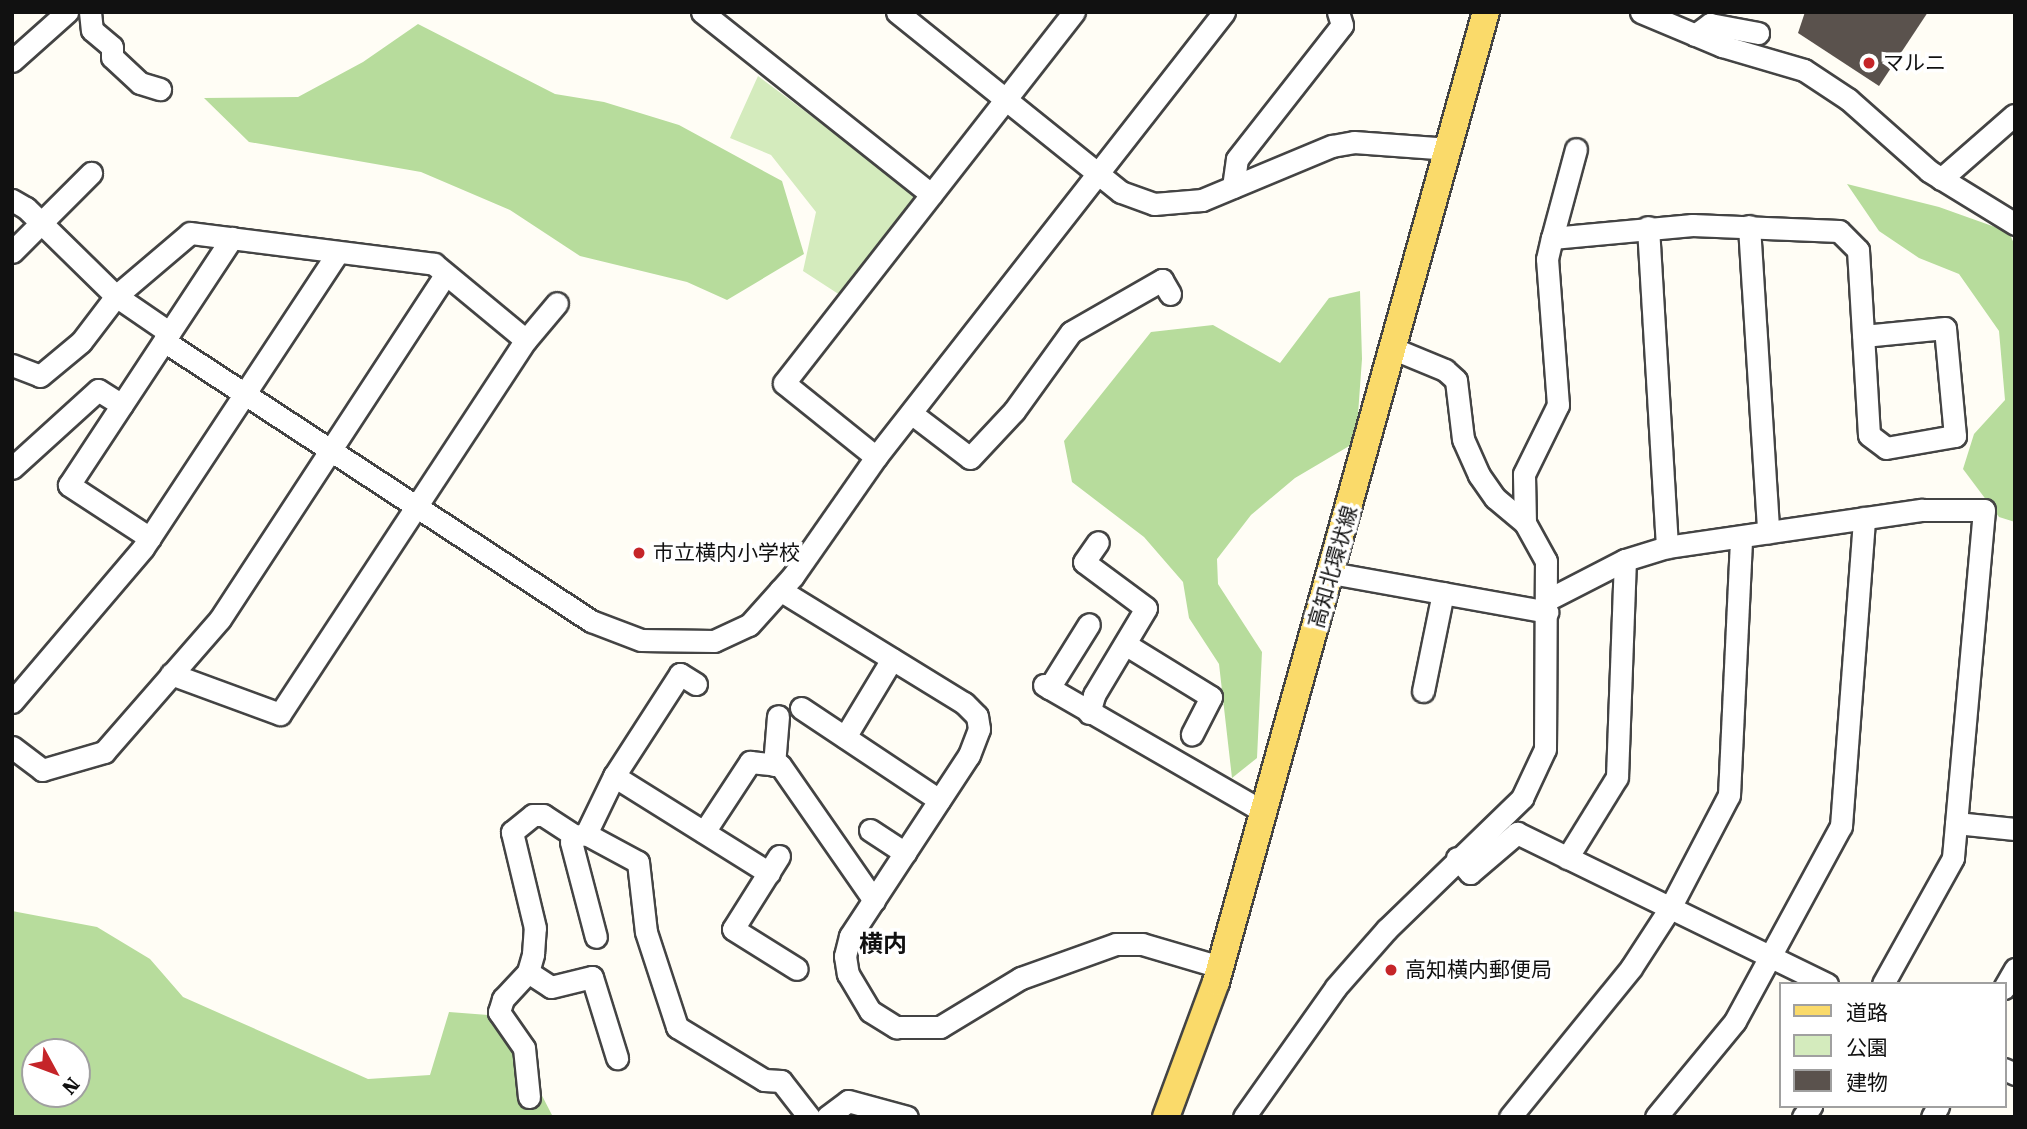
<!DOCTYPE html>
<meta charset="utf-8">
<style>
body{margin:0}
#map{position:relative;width:2027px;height:1129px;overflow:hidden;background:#fffdf5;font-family:"Roboto Serif","Noto Sans JP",serif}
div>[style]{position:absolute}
.green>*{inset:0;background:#d4ebbd}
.forest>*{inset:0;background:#b7dc9c}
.building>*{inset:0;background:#5a524d}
.roads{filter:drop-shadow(2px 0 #444) drop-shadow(-2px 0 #444) drop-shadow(0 2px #444) drop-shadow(0 -2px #444)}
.minor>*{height:21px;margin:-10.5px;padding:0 10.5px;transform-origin:10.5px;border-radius:10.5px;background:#fff}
.major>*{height:26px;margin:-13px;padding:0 13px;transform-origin:13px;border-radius:13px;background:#fada6a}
.dots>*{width:19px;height:19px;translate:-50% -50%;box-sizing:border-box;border:4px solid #fff;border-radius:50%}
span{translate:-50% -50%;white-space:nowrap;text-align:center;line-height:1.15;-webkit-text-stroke:7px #fff;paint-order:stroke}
.poi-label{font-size:21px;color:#111}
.left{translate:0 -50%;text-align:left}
.street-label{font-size:21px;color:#111}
.quarter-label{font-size:24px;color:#111;font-weight:700}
.frame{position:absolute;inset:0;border:14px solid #111;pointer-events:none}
.legend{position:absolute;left:1779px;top:982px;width:228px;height:126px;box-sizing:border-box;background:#fff;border:2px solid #a0a0a0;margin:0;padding:9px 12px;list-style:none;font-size:21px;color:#111}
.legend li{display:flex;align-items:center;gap:14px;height:35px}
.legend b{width:35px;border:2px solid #a0a0a0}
.north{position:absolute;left:21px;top:1038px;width:70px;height:70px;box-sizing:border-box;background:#fff;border:2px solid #a0a0a0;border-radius:50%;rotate:131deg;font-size:19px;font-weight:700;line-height:28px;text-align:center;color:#111}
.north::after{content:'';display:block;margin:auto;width:24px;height:32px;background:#c52529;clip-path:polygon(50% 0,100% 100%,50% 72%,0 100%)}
</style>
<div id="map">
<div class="green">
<i style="clip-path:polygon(758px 76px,918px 196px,840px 295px,803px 271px,816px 212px,771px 155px,730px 138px)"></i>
</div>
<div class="forest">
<i style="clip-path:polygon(418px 24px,555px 94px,604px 102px,679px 125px,782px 181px,804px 254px,727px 300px,687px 282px,580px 256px,510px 210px,421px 172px,249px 142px,204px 98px,298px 97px,363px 62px)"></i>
<i style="clip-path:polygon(1847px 184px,1939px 207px,2009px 232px,2015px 246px,2015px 522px,1999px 517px,1963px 469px,1974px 434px,2005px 400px,1999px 331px,1959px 274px,1919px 258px,1879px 231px)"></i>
<i style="clip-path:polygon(1360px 291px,1362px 359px,1356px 442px,1295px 478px,1251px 515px,1217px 559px,1218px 584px,1262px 652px,1257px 758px,1232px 778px,1219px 664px,1189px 618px,1183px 582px,1144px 537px,1072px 482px,1064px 441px,1151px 332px,1213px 325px,1280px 363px,1329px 298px)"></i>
<i style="clip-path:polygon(evenodd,12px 911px,97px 927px,150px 959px,183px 997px,368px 1079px,430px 1075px,449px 1012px,501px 1016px,553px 1117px,12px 1117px,12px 911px,35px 1052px,77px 1052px,77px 1094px,35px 1094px,35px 1052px)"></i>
</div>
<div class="building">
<i style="clip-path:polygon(1805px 12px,1928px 12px,1879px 86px,1798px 33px)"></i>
</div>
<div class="roads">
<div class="minor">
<i style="left:90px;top:12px;width:18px;rotate:84deg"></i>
<i style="left:92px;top:30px;width:26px;rotate:40deg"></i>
<i style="left:112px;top:47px;width:10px;rotate:90deg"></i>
<i style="left:112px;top:57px;width:38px;rotate:43deg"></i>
<i style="left:140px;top:83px;width:21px;rotate:17deg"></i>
<i style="left:702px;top:12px;width:293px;rotate:38.5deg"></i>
<i style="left:897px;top:12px;width:287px;rotate:38.8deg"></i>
<i style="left:1121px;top:192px;width:35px;rotate:20deg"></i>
<i style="left:1154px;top:204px;width:48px;rotate:-4.8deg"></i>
<i style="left:1202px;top:200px;width:141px;rotate:-22.6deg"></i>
<i style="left:1332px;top:146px;width:22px;rotate:-10deg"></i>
<i style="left:1354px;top:142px;width:96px;rotate:4.2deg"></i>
<i style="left:1641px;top:12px;width:88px;rotate:22.8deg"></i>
<i style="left:1722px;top:46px;width:85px;rotate:16.3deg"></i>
<i style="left:1804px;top:70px;width:53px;rotate:33.4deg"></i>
<i style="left:1848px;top:99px;width:108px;rotate:41.6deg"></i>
<i style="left:1929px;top:171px;width:101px;rotate:31.6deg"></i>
<i style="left:1695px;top:35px;width:19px;rotate:-36deg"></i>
<i style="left:1710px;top:24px;width:49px;rotate:10.6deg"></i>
<i style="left:12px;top:61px;width:74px;rotate:-41.7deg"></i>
<i style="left:1941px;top:179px;width:97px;rotate:-41.2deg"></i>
<i style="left:1233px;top:187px;width:28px;rotate:-82deg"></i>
<i style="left:1237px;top:159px;width:170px;rotate:-51.9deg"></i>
<i style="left:1342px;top:25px;width:14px;rotate:-107deg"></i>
<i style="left:12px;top:200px;width:16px;rotate:30deg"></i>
<i style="left:26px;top:208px;width:126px;rotate:44.4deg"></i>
<i style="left:116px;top:296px;width:65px;rotate:34.4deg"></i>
<i style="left:1749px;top:226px;width:307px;rotate:86.4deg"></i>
<i style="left:1648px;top:227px;width:321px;rotate:86.6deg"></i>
<i style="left:1552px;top:238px;width:92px;rotate:-74.9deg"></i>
<i style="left:12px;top:252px;width:112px;rotate:-45deg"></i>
<i style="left:164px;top:341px;width:511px;rotate:33.25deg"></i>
<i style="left:591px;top:621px;width:53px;rotate:20.8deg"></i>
<i style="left:641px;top:640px;width:73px;rotate:0.8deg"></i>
<i style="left:714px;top:641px;width:38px;rotate:-25deg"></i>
<i style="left:749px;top:625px;width:66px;rotate:-48.1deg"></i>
<i style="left:793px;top:576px;width:145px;rotate:-55.1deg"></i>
<i style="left:876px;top:457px;width:565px;rotate:-51.97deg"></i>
<i style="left:12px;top:365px;width:30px;rotate:21deg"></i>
<i style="left:40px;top:376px;width:53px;rotate:-39.7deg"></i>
<i style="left:81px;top:342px;width:58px;rotate:-52.7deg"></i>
<i style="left:116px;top:296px;width:97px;rotate:-40.4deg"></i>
<i style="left:190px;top:233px;width:246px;rotate:7.2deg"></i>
<i style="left:434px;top:264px;width:119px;rotate:39.6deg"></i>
<i style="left:911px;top:413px;width:74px;rotate:37.3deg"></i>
<i style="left:970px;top:458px;width:64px;rotate:-46.9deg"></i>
<i style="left:1014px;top:411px;width:97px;rotate:-54.2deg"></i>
<i style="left:1071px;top:332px;width:105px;rotate:-29.7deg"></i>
<i style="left:1162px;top:280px;width:16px;rotate:60deg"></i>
<i style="left:876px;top:457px;width:118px;rotate:-141.2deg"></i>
<i style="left:784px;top:383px;width:471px;rotate:-52deg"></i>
<i style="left:12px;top:468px;width:116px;rotate:-42.2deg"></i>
<i style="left:98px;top:390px;width:28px;rotate:32deg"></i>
<i style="left:1525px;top:523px;width:49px;rotate:-91.2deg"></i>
<i style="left:1524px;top:474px;width:77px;rotate:-63.8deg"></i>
<i style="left:1558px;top:405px;width:146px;rotate:-94.3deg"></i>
<i style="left:1547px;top:259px;width:22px;rotate:-77deg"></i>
<i style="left:1552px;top:238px;width:141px;rotate:-5.3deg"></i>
<i style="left:1692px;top:225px;width:147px;rotate:2.3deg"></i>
<i style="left:1839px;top:231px;width:27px;rotate:45deg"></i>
<i style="left:1858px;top:250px;width:185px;rotate:86.6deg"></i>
<i style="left:1869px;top:435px;width:21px;rotate:37deg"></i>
<i style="left:1886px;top:448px;width:70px;rotate:-9.9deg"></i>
<i style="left:1955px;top:436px;width:108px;rotate:-95.3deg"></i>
<i style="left:1945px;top:328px;width:82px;rotate:174.4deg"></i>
<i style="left:150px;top:538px;width:97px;rotate:-146.8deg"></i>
<i style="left:69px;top:485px;width:296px;rotate:-56.6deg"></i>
<i style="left:1331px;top:573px;width:220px;rotate:10.2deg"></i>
<i style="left:780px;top:590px;width:216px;rotate:31.6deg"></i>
<i style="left:964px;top:703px;width:18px;rotate:45deg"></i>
<i style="left:977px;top:716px;width:13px;rotate:81deg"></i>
<i style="left:979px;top:729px;width:28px;rotate:111deg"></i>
<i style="left:969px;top:755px;width:217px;rotate:123.3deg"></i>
<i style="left:850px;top:936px;width:21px;rotate:104deg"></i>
<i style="left:845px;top:956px;width:18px;rotate:81deg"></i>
<i style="left:848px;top:974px;width:43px;rotate:59.3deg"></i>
<i style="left:870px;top:1011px;width:31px;rotate:32deg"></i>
<i style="left:896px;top:1027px;width:44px"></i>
<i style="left:940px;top:1027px;width:95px;rotate:-31.2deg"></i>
<i style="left:1021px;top:978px;width:101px;rotate:-19.7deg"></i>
<i style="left:1116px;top:944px;width:26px"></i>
<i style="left:1142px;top:944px;width:81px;rotate:16.4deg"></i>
<i style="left:1549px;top:599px;width:85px;rotate:-27.2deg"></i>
<i style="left:1625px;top:560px;width:44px;rotate:-17.2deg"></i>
<i style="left:1667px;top:547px;width:258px;rotate:-8.3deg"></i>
<i style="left:1922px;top:510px;width:62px"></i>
<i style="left:1984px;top:510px;width:349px;rotate:95.1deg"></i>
<i style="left:1953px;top:858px;width:144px;rotate:119.1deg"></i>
<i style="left:1125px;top:644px;width:101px;rotate:31.6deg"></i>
<i style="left:1211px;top:697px;width:42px;rotate:117.2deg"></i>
<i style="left:171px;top:674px;width:116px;rotate:20.2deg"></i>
<i style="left:280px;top:714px;width:448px;rotate:-56.7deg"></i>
<i style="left:526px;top:340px;width:48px;rotate:-50deg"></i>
<i style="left:696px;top:684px;width:19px;rotate:-148deg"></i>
<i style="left:680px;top:674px;width:121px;rotate:122.9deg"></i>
<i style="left:614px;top:776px;width:64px;rotate:115.8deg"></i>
<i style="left:586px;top:834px;width:59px;rotate:28.3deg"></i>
<i style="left:638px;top:862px;width:70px;rotate:83.5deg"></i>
<i style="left:646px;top:932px;width:100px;rotate:71.9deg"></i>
<i style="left:677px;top:1027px;width:102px;rotate:31.3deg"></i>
<i style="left:764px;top:1080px;width:17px;rotate:3deg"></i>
<i style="left:781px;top:1081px;width:46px;rotate:52.1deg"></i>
<i style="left:1044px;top:685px;width:254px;rotate:30deg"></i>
<i style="left:1049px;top:688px;width:75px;rotate:-58deg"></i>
<i style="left:1423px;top:691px;width:100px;rotate:-78.5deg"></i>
<i style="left:12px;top:702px;width:202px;rotate:-49.6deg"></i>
<i style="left:143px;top:548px;width:354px;rotate:-56.6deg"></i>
<i style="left:801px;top:708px;width:166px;rotate:33.7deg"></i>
<i style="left:1089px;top:713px;width:19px;rotate:-74deg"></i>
<i style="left:1094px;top:695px;width:101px;rotate:-59.1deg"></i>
<i style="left:1146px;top:608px;width:77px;rotate:-143.4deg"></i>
<i style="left:1084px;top:562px;width:24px;rotate:-55deg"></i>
<i style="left:845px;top:737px;width:91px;rotate:-58.9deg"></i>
<i style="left:12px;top:747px;width:38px;rotate:37deg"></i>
<i style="left:42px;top:770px;width:65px;rotate:-16.2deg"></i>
<i style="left:104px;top:752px;width:176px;rotate:-48.9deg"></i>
<i style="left:220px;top:619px;width:412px;rotate:-56.8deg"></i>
<i style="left:774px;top:765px;width:49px;rotate:-85.3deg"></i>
<i style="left:614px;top:776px;width:183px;rotate:32deg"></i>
<i style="left:1956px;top:823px;width:59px;rotate:5.8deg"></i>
<i style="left:870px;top:830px;width:42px;rotate:33.3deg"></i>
<i style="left:704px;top:832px;width:84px;rotate:-56.7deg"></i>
<i style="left:750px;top:762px;width:30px;rotate:6deg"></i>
<i style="left:780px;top:765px;width:165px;rotate:55.2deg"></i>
<i style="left:575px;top:836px;width:7px;rotate:124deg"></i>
<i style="left:571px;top:842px;width:98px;rotate:75.3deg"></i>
<i style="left:779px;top:856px;width:86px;rotate:122.2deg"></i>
<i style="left:733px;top:929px;width:75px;rotate:32deg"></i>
<i style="left:1457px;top:858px;width:20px;rotate:49deg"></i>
<i style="left:1470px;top:873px;width:62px;rotate:-40.4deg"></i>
<i style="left:1517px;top:833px;width:345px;rotate:26deg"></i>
<i style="left:1567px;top:858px;width:95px;rotate:-58.3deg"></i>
<i style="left:1617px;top:777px;width:217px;rotate:-87.9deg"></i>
<i style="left:528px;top:972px;width:27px;rotate:33deg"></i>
<i style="left:551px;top:987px;width:42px;rotate:-13.7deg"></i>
<i style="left:592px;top:977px;width:85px;rotate:72.8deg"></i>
<i style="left:2004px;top:988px;width:22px;rotate:-60deg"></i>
<i style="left:2004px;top:1069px;width:12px;rotate:24deg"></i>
<i style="left:529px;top:1097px;width:49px;rotate:-95.8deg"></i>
<i style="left:524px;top:1048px;width:44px;rotate:-124.8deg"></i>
<i style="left:499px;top:1012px;width:14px;rotate:-73deg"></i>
<i style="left:503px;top:999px;width:37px;rotate:-47deg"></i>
<i style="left:528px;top:972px;width:19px;rotate:-74deg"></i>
<i style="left:533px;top:954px;width:26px;rotate:-86deg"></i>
<i style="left:535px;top:928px;width:99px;rotate:-103.5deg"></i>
<i style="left:512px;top:832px;width:27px;rotate:-39deg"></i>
<i style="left:533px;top:815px;width:10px"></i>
<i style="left:543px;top:815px;width:38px;rotate:33deg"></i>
<i style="left:575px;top:836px;width:11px;rotate:-10deg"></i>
<i style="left:827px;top:1117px;width:26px;rotate:-37deg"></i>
<i style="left:848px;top:1101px;width:61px;rotate:15.2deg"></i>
<i style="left:1244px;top:1117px;width:159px;rotate:-54.7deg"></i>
<i style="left:1336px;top:987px;width:76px;rotate:-48.7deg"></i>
<i style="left:1386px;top:930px;width:190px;rotate:-44.1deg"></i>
<i style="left:1522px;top:798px;width:54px;rotate:-64.9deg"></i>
<i style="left:1545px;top:749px;width:188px;rotate:-89.7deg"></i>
<i style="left:1546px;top:561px;width:43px;rotate:-118.9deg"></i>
<i style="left:1525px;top:523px;width:39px;rotate:-140deg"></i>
<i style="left:1495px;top:498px;width:28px;rotate:-125deg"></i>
<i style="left:1479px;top:475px;width:39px;rotate:-114deg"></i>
<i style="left:1463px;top:439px;width:59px;rotate:-96.8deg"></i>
<i style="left:1456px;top:380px;width:15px;rotate:-138deg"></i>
<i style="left:1445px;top:370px;width:55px;rotate:-157.6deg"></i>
<i style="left:1510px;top:1117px;width:192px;rotate:-50.9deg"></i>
<i style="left:1631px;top:968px;width:72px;rotate:-57deg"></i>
<i style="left:1670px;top:908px;width:127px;rotate:-62.4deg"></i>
<i style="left:1729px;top:795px;width:258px;rotate:-87.3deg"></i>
<i style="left:1656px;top:1117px;width:124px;rotate:-50.5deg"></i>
<i style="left:1735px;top:1021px;width:222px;rotate:-61.5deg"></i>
<i style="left:1841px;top:826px;width:309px;rotate:-85.7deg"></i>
<i style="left:1803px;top:1117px;width:14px;rotate:-54deg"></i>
<i style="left:1932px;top:1117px;width:13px;rotate:-61deg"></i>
</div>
<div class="major">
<i style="left:1166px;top:1117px;width:144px;rotate:-69.7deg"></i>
<i style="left:1216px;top:982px;width:1007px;rotate:-74.45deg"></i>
</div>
</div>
<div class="dots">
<i style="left:1869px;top:63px;background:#c52529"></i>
<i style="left:639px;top:553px;background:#c52529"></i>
<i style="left:1391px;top:970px;background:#c52529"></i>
</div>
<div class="poi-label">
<span class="left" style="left:1883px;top:63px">マルニ</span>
<span class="left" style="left:653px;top:553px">市立横内小学校</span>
<span class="left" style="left:1405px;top:970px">高知横内郵便局</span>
</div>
<div class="street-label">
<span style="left:1333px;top:567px;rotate:-74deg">高知北環状線</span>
</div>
<div class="quarter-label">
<span style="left:883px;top:945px">横内</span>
</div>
<div class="frame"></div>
<ul class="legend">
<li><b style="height:9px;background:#fada6a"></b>道路</li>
<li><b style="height:19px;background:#d4ebbd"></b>公園</li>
<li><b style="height:19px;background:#5a524d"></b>建物</li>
</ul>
<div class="north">N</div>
</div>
